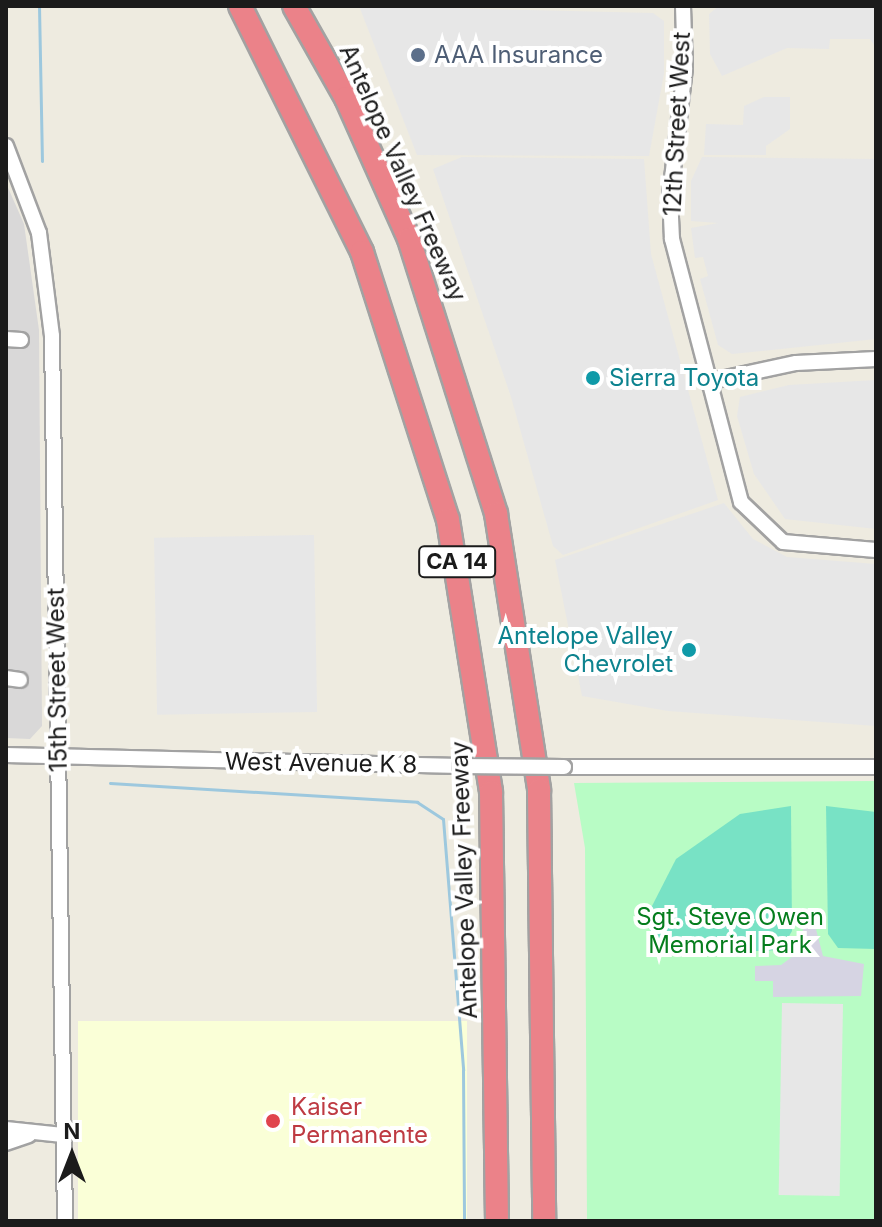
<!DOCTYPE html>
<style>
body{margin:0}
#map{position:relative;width:882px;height:1227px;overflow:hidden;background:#eeebe0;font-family:Inter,sans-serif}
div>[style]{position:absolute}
.residential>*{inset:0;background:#d9d8d8}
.education>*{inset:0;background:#faffd7;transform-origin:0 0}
.park>*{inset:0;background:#b8fcc5}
.pitch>*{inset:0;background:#78e2c5}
.parking>*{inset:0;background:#e7e7e7;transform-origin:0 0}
.plaza>*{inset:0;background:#d6d4e3}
.stream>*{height:3px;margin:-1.5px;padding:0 1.5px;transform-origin:1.5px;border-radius:1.5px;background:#9dc8de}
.roads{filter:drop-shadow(2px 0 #a2a2a2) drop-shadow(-2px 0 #a2a2a2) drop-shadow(0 2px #a2a2a2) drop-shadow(0 -2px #a2a2a2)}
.minor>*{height:14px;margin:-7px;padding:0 7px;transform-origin:7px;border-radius:7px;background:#fff}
.highway>*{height:22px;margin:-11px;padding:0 11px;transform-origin:11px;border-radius:11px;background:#eb8289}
.bridges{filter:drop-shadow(2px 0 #a2a2a2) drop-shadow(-2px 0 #a2a2a2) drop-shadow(0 2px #a2a2a2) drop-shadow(0 -2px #a2a2a2)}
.minor-bridge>*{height:14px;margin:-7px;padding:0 7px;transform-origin:7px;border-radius:7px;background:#fff}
.dots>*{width:22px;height:22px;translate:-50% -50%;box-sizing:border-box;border:4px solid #fff;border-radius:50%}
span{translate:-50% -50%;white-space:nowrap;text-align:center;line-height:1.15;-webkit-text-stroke:8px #fff;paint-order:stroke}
.shield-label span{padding:2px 6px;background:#fff;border:2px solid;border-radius:6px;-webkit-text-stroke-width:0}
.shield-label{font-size:22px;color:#1b1b1b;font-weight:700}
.service-label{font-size:24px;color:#4e5e75}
.left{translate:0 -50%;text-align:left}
.street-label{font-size:24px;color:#1b1b1b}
.culture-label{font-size:24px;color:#0d838f}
.right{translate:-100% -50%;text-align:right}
.park-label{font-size:24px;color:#057d1d}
.health-label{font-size:24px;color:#be3a42}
.frame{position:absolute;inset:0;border:8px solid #1b1b1b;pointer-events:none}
.north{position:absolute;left:32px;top:1115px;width:80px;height:80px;-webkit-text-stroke:6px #fff;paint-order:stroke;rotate:0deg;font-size:22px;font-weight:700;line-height:32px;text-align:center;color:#1b1b1b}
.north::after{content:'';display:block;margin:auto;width:28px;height:36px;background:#1b1b1b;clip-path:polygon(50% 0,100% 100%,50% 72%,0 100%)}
</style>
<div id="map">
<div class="residential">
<i style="clip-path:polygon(6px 183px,24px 224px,39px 330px,42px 726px,30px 739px,6px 738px)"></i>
</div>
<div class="education">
<i style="left:467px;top:1021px;width:200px;height:389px;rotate:90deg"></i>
</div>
<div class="park">
<i style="clip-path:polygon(876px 781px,876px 1221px,587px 1221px,585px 848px,574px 783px)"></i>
</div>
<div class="pitch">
<i style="clip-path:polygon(791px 806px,792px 931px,781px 950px,649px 955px,651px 908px,676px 859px,740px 814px)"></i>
<i style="clip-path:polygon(826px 806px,876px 812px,876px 949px,838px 948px,828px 934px)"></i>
</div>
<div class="parking">
<i style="clip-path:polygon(359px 6px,653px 13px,664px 21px,664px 73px,649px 156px,417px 155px)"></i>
<i style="clip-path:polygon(719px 6px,876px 6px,876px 48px,870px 39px,830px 39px,829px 49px,787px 48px,722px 76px,710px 54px,709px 14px)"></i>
<i style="clip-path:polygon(764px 97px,790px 97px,790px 129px,766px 146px,766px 155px,704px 155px,706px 124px,743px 125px,744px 106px)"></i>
<i style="clip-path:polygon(462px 157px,644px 159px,651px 254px,718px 500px,563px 555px,553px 546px,511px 397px,433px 169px)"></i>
<i style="clip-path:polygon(702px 157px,876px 159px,876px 339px,732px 354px,718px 345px,700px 279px,708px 276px,703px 257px,695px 258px,691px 228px,718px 223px,691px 221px,691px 181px)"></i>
<i style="clip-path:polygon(876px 380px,876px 529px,785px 519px,754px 474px,737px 416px,740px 397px,789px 385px)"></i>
<i style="clip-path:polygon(724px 503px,753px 539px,787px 557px,876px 564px,876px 726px,668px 711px,582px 696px,555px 560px)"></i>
<i style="left:314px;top:535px;width:177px;height:160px;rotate:89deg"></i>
<i style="left:782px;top:1003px;width:61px;height:192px;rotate:1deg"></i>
</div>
<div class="plaza">
<i style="clip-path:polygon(812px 914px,823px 956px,864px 964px,861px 996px,773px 997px,773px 981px,755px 981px,755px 966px,781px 965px,800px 951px,805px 915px)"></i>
</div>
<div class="stream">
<i style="left:39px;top:6px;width:155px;rotate:88.9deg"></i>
<i style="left:110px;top:783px;width:308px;rotate:3.5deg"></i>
<i style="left:417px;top:802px;width:31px;rotate:33deg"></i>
<i style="left:443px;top:819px;width:252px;rotate:85.4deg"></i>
<i style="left:463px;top:1070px;width:151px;rotate:89.6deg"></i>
</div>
<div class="roads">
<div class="minor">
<i style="left:683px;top:6px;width:62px;rotate:88.2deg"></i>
<i style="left:685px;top:68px;width:128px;rotate:96.7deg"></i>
<i style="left:670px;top:195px;width:44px;rotate:87.4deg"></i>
<i style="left:672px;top:239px;width:272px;rotate:75.3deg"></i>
<i style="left:741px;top:502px;width:58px;rotate:43.6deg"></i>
<i style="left:783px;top:542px;width:93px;rotate:4.9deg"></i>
<i style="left:6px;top:146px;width:93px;rotate:69.2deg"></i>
<i style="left:39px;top:233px;width:104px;rotate:82.8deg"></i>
<i style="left:52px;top:336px;width:885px;rotate:89.16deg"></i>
<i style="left:6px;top:339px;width:15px;rotate:4deg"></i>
<i style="left:707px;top:382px;width:91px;rotate:-12.1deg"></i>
<i style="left:796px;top:363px;width:80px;rotate:-2.9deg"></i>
<i style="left:6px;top:678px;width:14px;rotate:8deg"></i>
<i style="left:6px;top:755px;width:454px;rotate:1.4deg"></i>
<i style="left:564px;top:767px;width:312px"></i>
<i style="left:6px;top:1129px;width:57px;rotate:6deg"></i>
<i style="left:6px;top:1143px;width:24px;rotate:-19deg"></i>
</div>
<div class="highway">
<i style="left:240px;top:6px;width:275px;rotate:63.6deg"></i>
<i style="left:362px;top:252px;width:281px;rotate:72.2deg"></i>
<i style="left:448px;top:520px;width:275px;rotate:81deg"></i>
<i style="left:491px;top:792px;width:429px;rotate:89.2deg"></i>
<i style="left:294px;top:6px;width:106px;rotate:60.5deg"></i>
<i style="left:346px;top:98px;width:154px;rotate:65.9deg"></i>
<i style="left:409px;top:239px;width:288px;rotate:72.4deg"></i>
<i style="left:496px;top:514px;width:279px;rotate:81.1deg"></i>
<i style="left:539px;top:790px;width:431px;rotate:89.3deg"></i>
</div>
</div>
<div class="bridges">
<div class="minor-bridge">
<i style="left:460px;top:766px;width:104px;rotate:0.6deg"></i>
</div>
</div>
<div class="dots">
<i style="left:418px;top:55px;background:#5c6f8a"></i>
<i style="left:593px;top:378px;background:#0f9aa8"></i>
<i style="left:689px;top:650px;background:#0f9aa8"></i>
<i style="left:273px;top:1121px;background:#e0444e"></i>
</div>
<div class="shield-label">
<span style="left:457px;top:562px">CA 14</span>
</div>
<div class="service-label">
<span class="left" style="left:434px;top:55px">AAA Insurance</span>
</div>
<div class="street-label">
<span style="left:677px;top:124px;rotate:-87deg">12th Street West</span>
<span style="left:403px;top:173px;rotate:66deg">Antelope Valley Freeway</span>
<span style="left:57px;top:680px;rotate:-91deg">15th Street West</span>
<span style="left:321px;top:763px;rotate:1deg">West Avenue K 8</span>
<span style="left:464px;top:880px;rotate:-92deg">Antelope Valley Freeway</span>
</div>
<div class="culture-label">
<span class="left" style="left:609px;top:378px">Sierra Toyota</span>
<span class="right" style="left:673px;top:650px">Antelope Valley<br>Chevrolet</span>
</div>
<div class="park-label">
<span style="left:730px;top:931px">Sgt. Steve Owen<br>Memorial Park</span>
</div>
<div class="health-label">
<span class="left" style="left:291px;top:1121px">Kaiser<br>Permanente</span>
</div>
<div class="frame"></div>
<div class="north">N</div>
</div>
